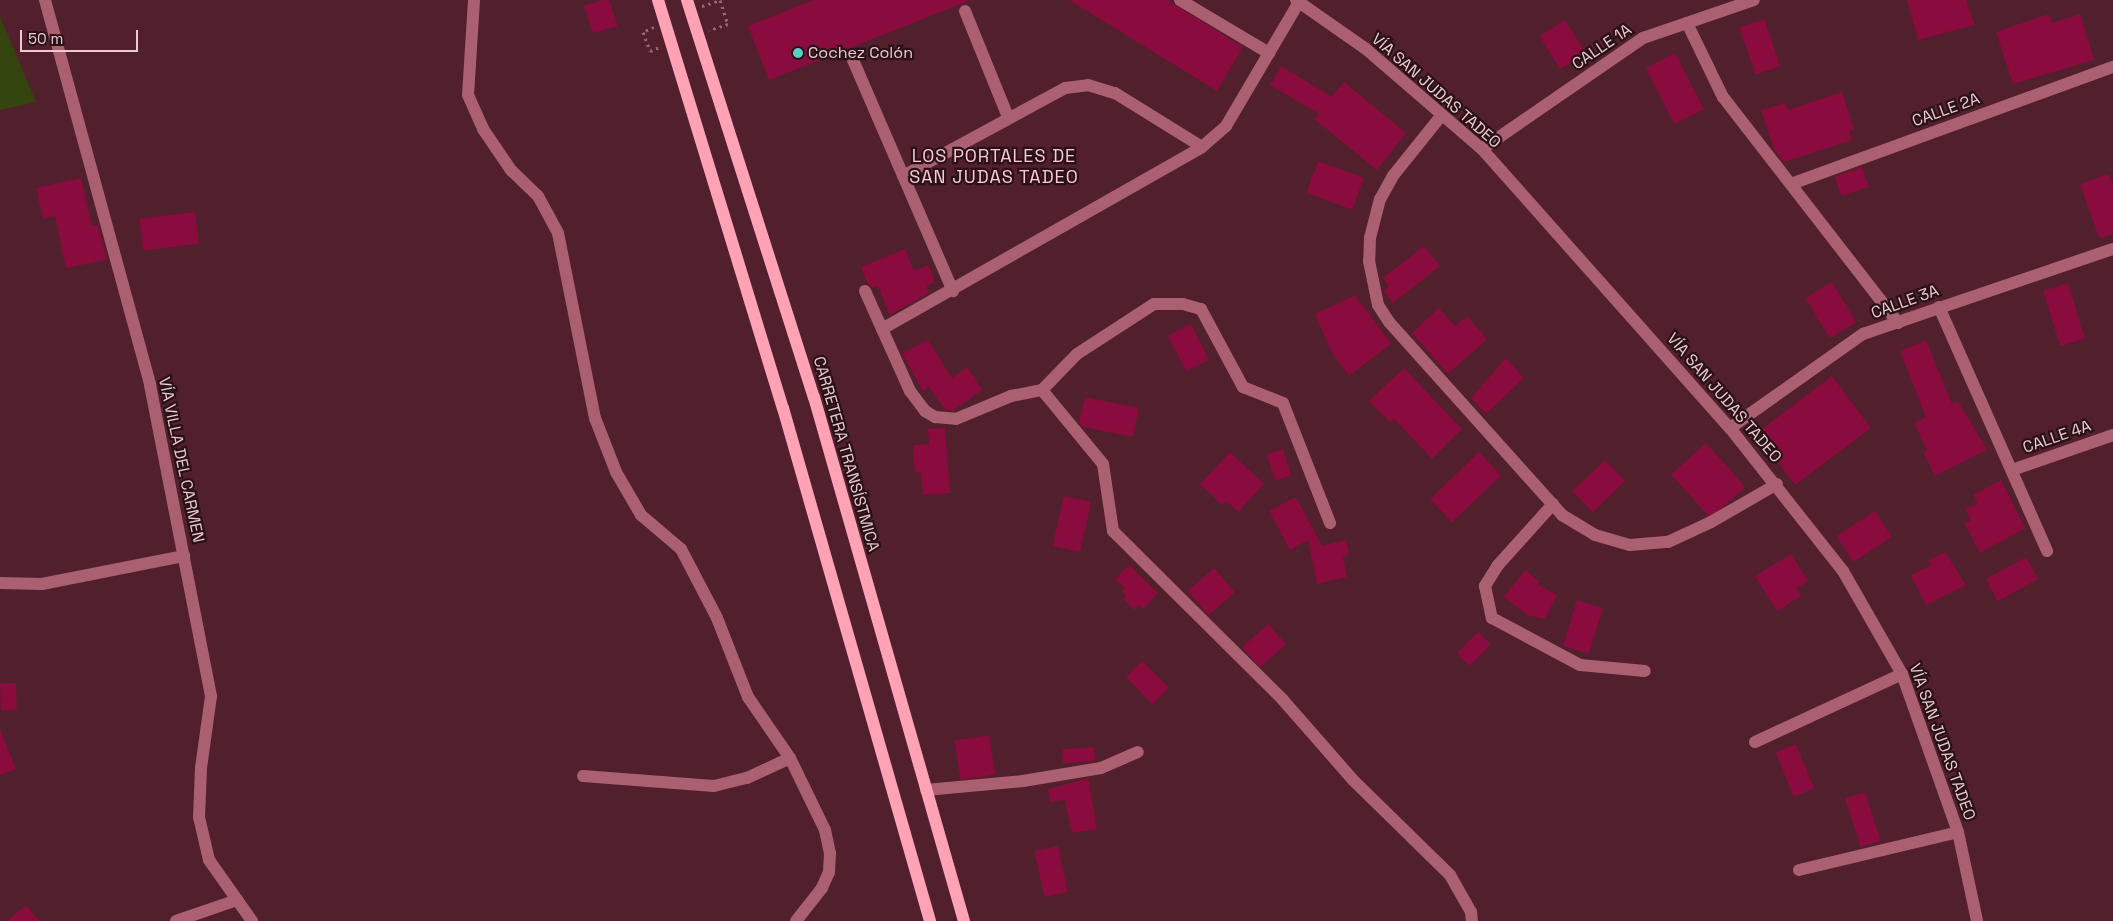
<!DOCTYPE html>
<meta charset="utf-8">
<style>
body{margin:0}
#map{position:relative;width:2113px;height:921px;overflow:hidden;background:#521f2c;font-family:"Space Grotesk",sans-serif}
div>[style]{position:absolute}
.green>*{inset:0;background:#33440e}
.building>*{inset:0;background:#8a0b3d;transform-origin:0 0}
.path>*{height:3px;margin-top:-1.5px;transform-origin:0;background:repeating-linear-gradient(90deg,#946872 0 2.5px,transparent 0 6.5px)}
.minor>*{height:12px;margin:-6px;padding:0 6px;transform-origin:6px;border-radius:6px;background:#ab6071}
.major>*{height:12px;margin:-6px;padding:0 6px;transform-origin:6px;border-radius:6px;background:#ffa2b6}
.dots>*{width:14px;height:14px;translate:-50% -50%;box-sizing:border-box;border:2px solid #291217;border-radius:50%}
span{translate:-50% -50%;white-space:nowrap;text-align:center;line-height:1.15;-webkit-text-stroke:4.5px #291217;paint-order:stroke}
.street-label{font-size:16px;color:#eccad0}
.poi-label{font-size:16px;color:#eccad0}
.left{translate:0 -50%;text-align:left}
.neighbourhood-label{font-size:18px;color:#ffc9d3;letter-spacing:1px}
.scale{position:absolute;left:20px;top:30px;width:118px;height:22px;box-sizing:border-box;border:2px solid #eccad0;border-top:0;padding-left:6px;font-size:15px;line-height:18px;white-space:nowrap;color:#eccad0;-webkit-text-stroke:4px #291217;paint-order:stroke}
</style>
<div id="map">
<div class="green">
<i style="clip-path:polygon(0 16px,36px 102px,0 110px)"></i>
</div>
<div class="building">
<i style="clip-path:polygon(602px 0,609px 0,618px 26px,593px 33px,584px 6px)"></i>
<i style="clip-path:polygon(813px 0,967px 0,968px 1px,769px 80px,748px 26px)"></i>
<i style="clip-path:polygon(1069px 0,1167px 0,1243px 47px,1217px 91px)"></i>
<i style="clip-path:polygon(1907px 0,1966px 0,1975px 25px,1918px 40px)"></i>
<i style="clip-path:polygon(2049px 14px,2052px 23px,2080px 14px,2094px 60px,2013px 84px,1996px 32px)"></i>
<i style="left:1764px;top:19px;width:50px;height:26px;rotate:71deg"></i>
<i style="left:1565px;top:20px;width:39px;height:30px;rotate:58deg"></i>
<i style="left:1675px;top:53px;width:63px;height:33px;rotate:63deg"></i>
<i style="clip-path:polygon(1281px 66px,1332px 97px,1344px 82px,1406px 133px,1377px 170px,1314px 119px,1319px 114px,1270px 85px)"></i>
<i style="clip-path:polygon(1842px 92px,1854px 130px,1849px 130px,1852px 140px,1784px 162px,1774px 149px,1761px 110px,1785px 103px,1788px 110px)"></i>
<i style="left:1318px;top:161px;width:49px;height:34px;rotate:20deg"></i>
<i style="left:1862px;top:167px;width:21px;height:29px;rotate:71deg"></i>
<i style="clip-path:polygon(2108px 174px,2113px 183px,2113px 234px,2099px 238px,2080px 184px)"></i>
<i style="clip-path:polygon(81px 178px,92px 226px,98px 225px,107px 260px,66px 268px,55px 216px,43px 219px,36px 188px)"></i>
<i style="left:195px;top:212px;width:32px;height:56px;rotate:83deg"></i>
<i style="clip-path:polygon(1424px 246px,1440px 266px,1393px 303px,1384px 291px,1389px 286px,1383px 278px)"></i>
<i style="clip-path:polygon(905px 249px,914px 271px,928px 265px,935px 282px,926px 286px,929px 293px,890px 315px,878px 286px,873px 288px,868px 284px,861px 267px)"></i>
<i style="left:1832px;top:282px;width:47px;height:31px;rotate:59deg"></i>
<i style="left:2068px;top:283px;width:58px;height:26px;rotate:73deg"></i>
<i style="clip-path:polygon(1355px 295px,1391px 344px,1349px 376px,1331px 351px,1315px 314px)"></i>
<i style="clip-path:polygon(1439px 308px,1455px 326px,1467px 316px,1487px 339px,1448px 374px,1412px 333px)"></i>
<i style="left:1191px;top:324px;width:40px;height:26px;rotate:63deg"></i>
<i style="clip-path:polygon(928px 340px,952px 378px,967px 367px,982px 390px,953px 411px,945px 410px,929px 387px,923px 391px,902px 353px)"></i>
<i style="clip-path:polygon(1926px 340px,1952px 404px,1958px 401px,1987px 450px,1935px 476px,1923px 452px,1927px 450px,1914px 423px,1926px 417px,1900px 351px)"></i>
<i style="clip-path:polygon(1506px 358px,1524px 378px,1486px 414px,1471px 398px)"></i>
<i style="clip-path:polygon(1404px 368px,1462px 429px,1432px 459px,1394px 419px,1390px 422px,1369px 401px)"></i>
<i style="left:1832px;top:376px;width:65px;height:95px;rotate:53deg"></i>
<i style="clip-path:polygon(1085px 397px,1139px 408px,1133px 437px,1083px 427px,1079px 422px)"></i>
<i style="clip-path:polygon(945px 428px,950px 493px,923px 495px,921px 472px,915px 473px,913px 445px,929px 444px,928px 429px)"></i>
<i style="left:1706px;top:443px;width:59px;height:47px;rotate:48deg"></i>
<i style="left:1283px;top:449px;width:28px;height:17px;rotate:73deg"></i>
<i style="clip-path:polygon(1230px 452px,1264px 484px,1238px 512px,1226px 501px,1222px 505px,1200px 484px)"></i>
<i style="left:1479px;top:452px;width:32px;height:68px;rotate:46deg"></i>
<i style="left:1605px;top:460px;width:29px;height:45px;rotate:46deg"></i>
<i style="clip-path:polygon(2001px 480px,2025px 528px,1980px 553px,1965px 524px,1971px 520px,1965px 509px,1978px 503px,1973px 495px)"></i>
<i style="left:1064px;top:496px;width:28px;height:51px;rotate:13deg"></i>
<i style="clip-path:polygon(1296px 497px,1322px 546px,1346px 540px,1349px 555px,1343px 556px,1347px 577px,1317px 584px,1308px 540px,1290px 550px,1269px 511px)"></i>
<i style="left:1875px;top:511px;width:31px;height:46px;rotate:57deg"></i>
<i style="clip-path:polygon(1945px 552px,1966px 585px,1926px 605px,1911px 575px,1931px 565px,1929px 560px)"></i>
<i style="clip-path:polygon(1791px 554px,1808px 581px,1796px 589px,1801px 596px,1777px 611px,1755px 576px)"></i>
<i style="left:2026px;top:557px;width:25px;height:46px;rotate:61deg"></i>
<i style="clip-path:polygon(1129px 565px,1158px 593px,1143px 609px,1139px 605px,1135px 610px,1123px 599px,1126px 595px,1122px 591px,1125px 588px,1115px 579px)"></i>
<i style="left:1214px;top:568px;width:32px;height:35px;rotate:49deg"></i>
<i style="clip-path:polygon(1525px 570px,1539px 581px,1537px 584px,1557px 595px,1545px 619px,1527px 615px,1504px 597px)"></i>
<i style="left:1577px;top:600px;width:27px;height:48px;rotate:17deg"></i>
<i style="left:1268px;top:624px;width:27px;height:35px;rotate:48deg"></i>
<i style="left:1478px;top:632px;width:18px;height:30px;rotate:45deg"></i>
<i style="left:1142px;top:661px;width:38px;height:23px;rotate:45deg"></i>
<i style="left:16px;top:683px;width:27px;height:16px;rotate:88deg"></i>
<i style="clip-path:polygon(0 729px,16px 769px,0 775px)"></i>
<i style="left:989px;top:735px;width:40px;height:35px;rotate:81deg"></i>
<i style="left:1796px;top:744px;width:48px;height:22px;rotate:68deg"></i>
<i style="left:1094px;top:747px;width:14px;height:32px;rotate:86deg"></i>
<i style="clip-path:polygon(1088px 778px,1097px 829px,1072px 833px,1065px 800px,1050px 802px,1048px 789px)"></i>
<i style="left:1865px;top:792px;width:51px;height:21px;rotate:72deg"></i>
<i style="left:1058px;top:846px;width:47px;height:24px;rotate:78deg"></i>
<i style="clip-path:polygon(26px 905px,39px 921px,7px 921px)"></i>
</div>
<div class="path">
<i style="left:702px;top:6px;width:19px;rotate:-18deg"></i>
<i style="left:720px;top:0;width:25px;rotate:72deg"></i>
<i style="left:728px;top:24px;width:20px;rotate:162deg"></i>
<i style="left:654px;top:27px;width:12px;rotate:156deg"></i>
<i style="left:643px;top:32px;width:20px;rotate:70deg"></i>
<i style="left:650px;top:51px;width:11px;rotate:-22deg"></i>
</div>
<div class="minor">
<i style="left:45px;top:0;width:399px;rotate:74.7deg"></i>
<i style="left:150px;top:385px;width:317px;rotate:78.9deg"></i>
<i style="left:211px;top:696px;width:73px;rotate:97.9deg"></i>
<i style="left:201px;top:768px;width:49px;rotate:92.3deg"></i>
<i style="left:199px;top:817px;width:44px;rotate:76.9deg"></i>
<i style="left:209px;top:860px;width:75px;rotate:54.8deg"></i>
<i style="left:474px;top:0;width:95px;rotate:93.6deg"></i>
<i style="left:468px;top:95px;width:37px;rotate:66deg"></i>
<i style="left:483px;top:129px;width:50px;rotate:55.7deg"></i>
<i style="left:511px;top:170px;width:37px;rotate:44deg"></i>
<i style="left:538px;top:196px;width:42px;rotate:61.6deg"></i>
<i style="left:558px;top:233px;width:189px;rotate:78.7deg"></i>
<i style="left:595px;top:418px;width:58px;rotate:68.7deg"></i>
<i style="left:616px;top:472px;width:50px;rotate:59.8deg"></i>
<i style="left:641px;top:515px;width:52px;rotate:40.4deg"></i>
<i style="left:681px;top:549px;width:78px;rotate:62.4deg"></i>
<i style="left:717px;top:618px;width:85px;rotate:68.6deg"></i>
<i style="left:748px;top:697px;width:74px;rotate:55.5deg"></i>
<i style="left:790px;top:758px;width:80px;rotate:64.1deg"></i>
<i style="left:825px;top:830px;width:24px;rotate:78deg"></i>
<i style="left:830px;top:853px;width:19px;rotate:93deg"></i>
<i style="left:829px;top:872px;width:17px;rotate:114deg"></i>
<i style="left:822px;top:888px;width:42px;rotate:128.2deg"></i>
<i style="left:1180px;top:0;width:104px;rotate:30.8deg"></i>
<i style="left:1296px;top:0;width:85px;rotate:35deg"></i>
<i style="left:1366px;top:49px;width:153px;rotate:40.8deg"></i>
<i style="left:1482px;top:149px;width:373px;rotate:48.4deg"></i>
<i style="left:1730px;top:428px;width:182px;rotate:51.7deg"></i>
<i style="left:1843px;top:571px;width:119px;rotate:60.2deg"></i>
<i style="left:1902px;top:674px;width:168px;rotate:70.5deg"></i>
<i style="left:1958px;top:832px;width:91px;rotate:77.9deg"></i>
<i style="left:965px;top:11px;width:114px;rotate:67.9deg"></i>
<i style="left:1687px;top:23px;width:82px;rotate:64.1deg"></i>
<i style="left:1723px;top:97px;width:286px;rotate:52.2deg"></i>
<i style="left:853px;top:60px;width:252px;rotate:66.6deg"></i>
<i style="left:1441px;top:116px;width:77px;rotate:128.7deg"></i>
<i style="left:1393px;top:176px;width:26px;rotate:119deg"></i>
<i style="left:1380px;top:199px;width:40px;rotate:104.4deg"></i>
<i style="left:1370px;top:238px;width:23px;rotate:92deg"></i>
<i style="left:1369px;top:261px;width:45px;rotate:78.4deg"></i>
<i style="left:1378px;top:305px;width:20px;rotate:57deg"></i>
<i style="left:1389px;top:322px;width:259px;rotate:48.1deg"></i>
<i style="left:1562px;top:515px;width:39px;rotate:31deg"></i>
<i style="left:1595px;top:535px;width:36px;rotate:16deg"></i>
<i style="left:1630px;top:545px;width:38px;rotate:-5deg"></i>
<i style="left:1668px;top:542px;width:47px;rotate:-24.9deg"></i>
<i style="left:1711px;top:522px;width:76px;rotate:-29.9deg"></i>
<i style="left:1482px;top:149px;width:196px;rotate:-34.6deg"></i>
<i style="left:1643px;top:38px;width:117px;rotate:-18.9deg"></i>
<i style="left:903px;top:176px;width:184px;rotate:-28.5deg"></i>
<i style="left:1065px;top:88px;width:23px;rotate:-7deg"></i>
<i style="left:1088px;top:85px;width:28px;rotate:17deg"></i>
<i style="left:1115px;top:93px;width:102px;rotate:31.8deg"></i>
<i style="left:1791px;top:184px;width:343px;rotate:-20deg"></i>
<i style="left:865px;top:291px;width:110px;rotate:65.8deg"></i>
<i style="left:910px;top:391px;width:25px;rotate:53deg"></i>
<i style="left:925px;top:411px;width:12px;rotate:31deg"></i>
<i style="left:935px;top:417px;width:21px;rotate:5deg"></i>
<i style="left:956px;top:419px;width:60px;rotate:-22.7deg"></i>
<i style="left:1011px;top:396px;width:32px;rotate:-11deg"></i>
<i style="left:1042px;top:390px;width:96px;rotate:50.5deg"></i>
<i style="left:1103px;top:464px;width:68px;rotate:81.5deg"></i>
<i style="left:1113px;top:531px;width:240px;rotate:44.8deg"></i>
<i style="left:1283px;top:700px;width:106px;rotate:48.8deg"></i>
<i style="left:1353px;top:780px;width:136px;rotate:44.4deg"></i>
<i style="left:1450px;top:875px;width:43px;rotate:60.4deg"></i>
<i style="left:1471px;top:912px;width:9px;rotate:84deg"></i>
<i style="left:1939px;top:307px;width:267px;rotate:66.1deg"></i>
<i style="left:882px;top:329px;width:368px;rotate:-29.6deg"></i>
<i style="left:1202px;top:147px;width:32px;rotate:-41deg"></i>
<i style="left:1226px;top:126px;width:144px;rotate:-59.5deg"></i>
<i style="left:1042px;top:390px;width:50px;rotate:-45.8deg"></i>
<i style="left:1077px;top:354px;width:92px;rotate:-33deg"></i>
<i style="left:1154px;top:304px;width:29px"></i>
<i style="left:1183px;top:304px;width:19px;rotate:16deg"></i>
<i style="left:1201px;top:309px;width:89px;rotate:61.7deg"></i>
<i style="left:1243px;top:387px;width:43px;rotate:21.8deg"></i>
<i style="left:1283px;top:403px;width:129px;rotate:68.6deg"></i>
<i style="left:1730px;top:428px;width:163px;rotate:-35.3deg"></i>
<i style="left:1863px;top:334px;width:264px;rotate:-18.8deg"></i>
<i style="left:2012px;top:470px;width:107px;rotate:-19.1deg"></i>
<i style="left:1553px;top:504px;width:82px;rotate:132deg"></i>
<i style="left:1498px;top:565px;width:25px;rotate:122deg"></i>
<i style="left:1485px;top:586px;width:33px;rotate:78deg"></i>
<i style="left:1492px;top:618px;width:100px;rotate:28.1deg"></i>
<i style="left:1580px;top:665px;width:65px;rotate:5.3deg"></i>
<i style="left:0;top:583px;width:42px;rotate:1.4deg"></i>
<i style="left:42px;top:584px;width:145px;rotate:-11.2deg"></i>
<i style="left:1755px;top:742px;width:162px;rotate:-24.8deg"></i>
<i style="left:583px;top:776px;width:131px;rotate:4.4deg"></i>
<i style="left:714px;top:786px;width:34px;rotate:-14deg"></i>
<i style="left:747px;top:778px;width:47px;rotate:-24.9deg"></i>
<i style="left:926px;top:790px;width:97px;rotate:-5.3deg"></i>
<i style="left:1023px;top:781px;width:79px;rotate:-9.5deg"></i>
<i style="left:1101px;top:768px;width:40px;rotate:-23.4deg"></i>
<i style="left:1799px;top:870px;width:163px;rotate:-13.4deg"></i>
<i style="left:176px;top:921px;width:65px;rotate:-19deg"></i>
</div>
<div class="major">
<i style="left:658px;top:0;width:427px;rotate:73deg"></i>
<i style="left:783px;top:408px;width:534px;rotate:74.01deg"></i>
<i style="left:687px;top:0;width:417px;rotate:72.3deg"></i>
<i style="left:814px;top:397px;width:545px;rotate:74.03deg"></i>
</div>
<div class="dots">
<i style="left:798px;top:53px;background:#57cec2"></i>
</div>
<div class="street-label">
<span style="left:1602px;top:47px;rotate:-34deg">CALLE 1A</span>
<span style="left:1436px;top:91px;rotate:41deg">VÍA SAN JUDAS TADEO</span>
<span style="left:1946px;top:110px;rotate:-20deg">CALLE 2A</span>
<span style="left:1905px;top:302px;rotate:-20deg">CALLE 3A</span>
<span style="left:1724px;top:398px;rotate:49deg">VÍA SAN JUDAS TADEO</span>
<span style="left:2057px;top:437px;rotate:-19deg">CALLE 4A</span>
<span style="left:846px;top:454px;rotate:74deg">CARRETERA TRANSÍSTMICA</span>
<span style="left:181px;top:460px;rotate:78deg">VÍA VILLA DEL CARMEN</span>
<span style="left:1942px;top:742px;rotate:70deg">VÍA SAN JUDAS TADEO</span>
</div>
<div class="poi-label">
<span class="left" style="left:808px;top:53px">Cochez Colón</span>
</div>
<div class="neighbourhood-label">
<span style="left:994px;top:167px">LOS PORTALES DE<br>SAN JUDAS TADEO</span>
</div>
<div class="scale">50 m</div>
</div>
